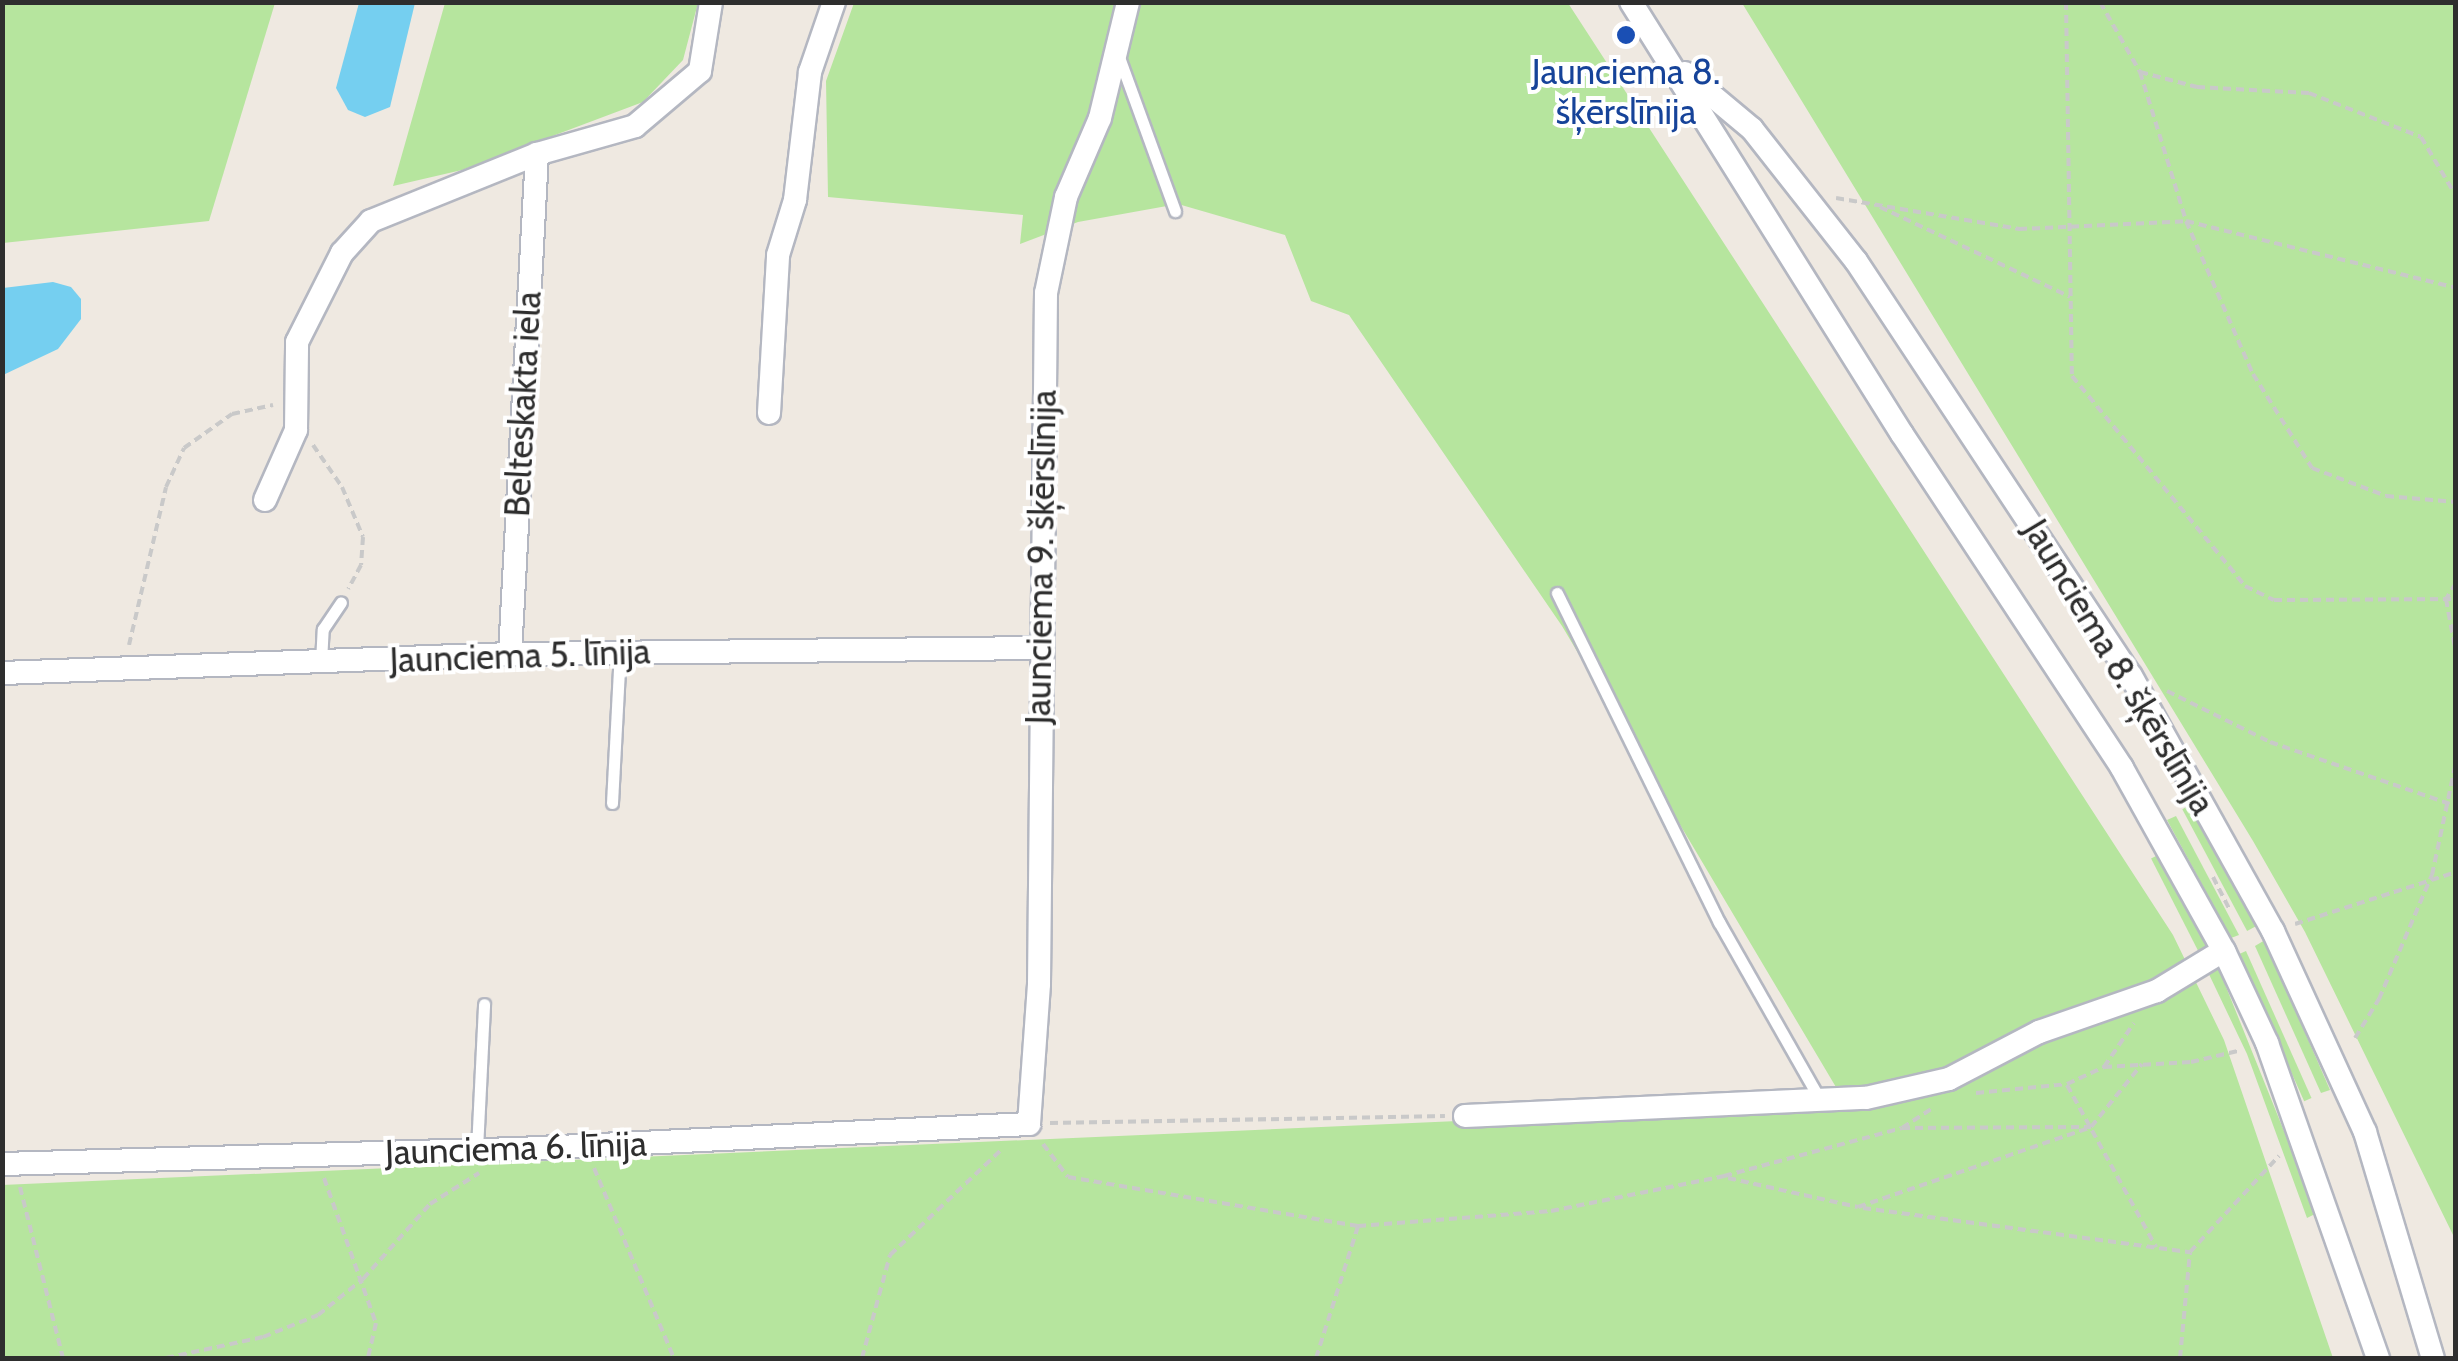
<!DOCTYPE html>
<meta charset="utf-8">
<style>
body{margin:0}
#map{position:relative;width:2458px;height:1361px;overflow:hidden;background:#efe9e1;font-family:Cabin,sans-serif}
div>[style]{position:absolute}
.green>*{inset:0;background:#b6e59e;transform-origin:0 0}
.water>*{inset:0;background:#75cff0}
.path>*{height:4px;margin-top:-2px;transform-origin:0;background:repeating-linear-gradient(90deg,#c9c9c9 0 8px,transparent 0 13px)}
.roads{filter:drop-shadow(2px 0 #b4b7c1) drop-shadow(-2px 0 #b4b7c1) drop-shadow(0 2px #b4b7c1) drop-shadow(0 -2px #b4b7c1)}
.service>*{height:11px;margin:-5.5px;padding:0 5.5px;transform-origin:5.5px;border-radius:5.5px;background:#fff}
.minor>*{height:22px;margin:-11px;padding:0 11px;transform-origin:11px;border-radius:11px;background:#fff}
.dots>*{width:28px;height:28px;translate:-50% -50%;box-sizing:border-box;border:5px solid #fff;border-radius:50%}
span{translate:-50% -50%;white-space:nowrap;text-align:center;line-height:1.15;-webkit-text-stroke:8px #fff;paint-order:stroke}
.transit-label{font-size:35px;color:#164399}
.street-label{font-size:35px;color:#2e2e2e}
.frame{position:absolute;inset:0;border:5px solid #2e2e2e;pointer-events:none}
</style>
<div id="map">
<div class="green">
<i style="clip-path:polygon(2px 3px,275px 3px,209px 221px,3px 243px)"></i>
<i style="clip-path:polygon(445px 3px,445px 2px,698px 3px,683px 60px,643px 102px,462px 170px,393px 186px)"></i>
<i style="clip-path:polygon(854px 3px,1568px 3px,2173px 935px,2224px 1040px,2333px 1358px,3px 1358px,2px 1185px,1846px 1104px,1562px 626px,1349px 315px,1311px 301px,1285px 235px,1178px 204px,1078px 222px,1020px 244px,1023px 215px,828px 197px,826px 81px)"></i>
<i style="clip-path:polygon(1742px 3px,2455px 3px,2455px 1239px,2305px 932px,2253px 841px)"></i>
<i style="left:2192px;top:804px;width:138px;height:11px;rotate:62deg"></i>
<i style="clip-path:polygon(2176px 816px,2239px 935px,2231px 938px,2167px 820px)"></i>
<i style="left:2160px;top:854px;width:108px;height:10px;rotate:63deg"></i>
<i style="clip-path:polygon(2265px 940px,2330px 1090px,2321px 1093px,2255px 946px)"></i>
<i style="left:2246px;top:951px;width:161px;height:8px;rotate:66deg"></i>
<i style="clip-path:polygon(2216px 962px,2317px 1213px,2307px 1218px,2247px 1054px,2206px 968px)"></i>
</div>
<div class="water">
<i style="clip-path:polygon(359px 3px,415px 3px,390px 107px,365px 117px,348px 110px,336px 88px)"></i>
<i style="clip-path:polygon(53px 282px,71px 287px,81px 299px,81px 319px,58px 349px,3px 375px,3px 288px)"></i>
</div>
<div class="path">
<i style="left:2066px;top:2px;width:374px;rotate:89.1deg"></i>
<i style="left:2072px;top:376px;width:272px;rotate:50.5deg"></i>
<i style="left:2245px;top:586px;width:32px;rotate:26deg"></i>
<i style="left:2274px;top:600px;width:182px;rotate:-0.3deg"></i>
<i style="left:2100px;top:2px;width:81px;rotate:60.3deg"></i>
<i style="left:2140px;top:72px;width:59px;rotate:14.7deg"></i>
<i style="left:2197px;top:87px;width:112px;rotate:3.1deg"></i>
<i style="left:2309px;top:93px;width:120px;rotate:21.4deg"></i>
<i style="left:2421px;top:137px;width:69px;rotate:59.3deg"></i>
<i style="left:2140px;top:72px;width:156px;rotate:72.8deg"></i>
<i style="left:2186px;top:221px;width:167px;rotate:66.4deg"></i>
<i style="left:2253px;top:374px;width:111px;rotate:57.9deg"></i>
<i style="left:2312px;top:468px;width:79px;rotate:20.7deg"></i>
<i style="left:2386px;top:496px;width:70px;rotate:4.9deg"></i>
<i style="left:1836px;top:198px;width:186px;rotate:9.6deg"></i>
<i style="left:2019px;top:229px;width:167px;rotate:-2.7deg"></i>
<i style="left:2186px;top:221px;width:278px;rotate:13.9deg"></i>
<i style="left:1880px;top:207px;width:210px;rotate:25.3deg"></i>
<i style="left:313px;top:445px;width:51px;rotate:55.4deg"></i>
<i style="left:342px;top:487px;width:54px;rotate:67.2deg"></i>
<i style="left:363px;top:537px;width:28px;rotate:94deg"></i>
<i style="left:361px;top:565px;width:27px;rotate:118deg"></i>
<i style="left:2456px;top:583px;width:19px;rotate:122deg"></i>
<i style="left:2446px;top:599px;width:55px;rotate:79.5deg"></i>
<i style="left:129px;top:645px;width:162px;rotate:-76.8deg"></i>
<i style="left:166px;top:487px;width:43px;rotate:-65.2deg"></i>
<i style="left:184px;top:448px;width:59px;rotate:-35.3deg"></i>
<i style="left:232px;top:414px;width:42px;rotate:-12.4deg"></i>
<i style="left:2167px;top:691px;width:115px;rotate:26.3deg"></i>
<i style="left:2270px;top:742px;width:197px;rotate:19deg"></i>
<i style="left:2213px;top:877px;width:35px;rotate:63deg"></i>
<i style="left:2295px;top:924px;width:169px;rotate:-17.9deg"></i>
<i style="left:2355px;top:1038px;width:46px;rotate:-58.4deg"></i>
<i style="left:2379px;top:999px;width:135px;rotate:-66.9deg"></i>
<i style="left:2432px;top:875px;width:116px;rotate:-78deg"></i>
<i style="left:2104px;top:1067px;width:87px;rotate:-3.3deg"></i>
<i style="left:2191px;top:1062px;width:48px;rotate:-13.2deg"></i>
<i style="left:2067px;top:1085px;width:185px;rotate:61.2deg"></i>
<i style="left:1976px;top:1093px;width:91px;rotate:-5.6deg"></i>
<i style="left:2067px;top:1084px;width:41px;rotate:-24.7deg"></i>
<i style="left:2104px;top:1067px;width:53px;rotate:-55.7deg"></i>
<i style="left:1050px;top:1123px;width:395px;rotate:-1deg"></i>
<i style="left:1902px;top:1128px;width:189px;rotate:-0.3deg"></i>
<i style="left:2091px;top:1127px;width:81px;rotate:-51deg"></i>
<i style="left:1043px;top:1144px;width:41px;rotate:52.9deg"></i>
<i style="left:1068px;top:1177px;width:294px;rotate:9.6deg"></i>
<i style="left:1358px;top:1226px;width:194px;rotate:-4.4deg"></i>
<i style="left:1551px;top:1211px;width:177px;rotate:-11.4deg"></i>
<i style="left:1724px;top:1176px;width:184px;rotate:-15.1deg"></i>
<i style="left:1902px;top:1128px;width:35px;rotate:-33deg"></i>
<i style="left:594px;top:1168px;width:206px;rotate:67.2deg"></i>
<i style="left:324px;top:1178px;width:154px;rotate:70.3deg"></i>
<i style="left:376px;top:1323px;width:36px;rotate:103deg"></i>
<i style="left:1728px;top:1178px;width:133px;rotate:12.6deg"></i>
<i style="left:1858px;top:1207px;width:246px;rotate:-18.9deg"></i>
<i style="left:20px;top:1187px;width:176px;rotate:75.9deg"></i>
<i style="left:1863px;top:1208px;width:330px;rotate:7.7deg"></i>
<i style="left:166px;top:1358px;width:99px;rotate:-12.2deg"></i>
<i style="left:263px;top:1337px;width:59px;rotate:-21.8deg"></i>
<i style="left:318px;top:1315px;width:58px;rotate:-38.7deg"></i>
<i style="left:363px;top:1279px;width:101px;rotate:-48.2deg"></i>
<i style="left:430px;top:1204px;width:58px;rotate:-32.3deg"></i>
<i style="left:862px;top:1358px;width:107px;rotate:-74.8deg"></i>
<i style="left:890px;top:1255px;width:153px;rotate:-43.4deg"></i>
<i style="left:1316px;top:1358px;width:139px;rotate:-72.3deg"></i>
<i style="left:2180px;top:1358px;width:106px;rotate:-84.6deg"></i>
<i style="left:2190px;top:1252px;width:131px;rotate:-47.2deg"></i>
</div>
<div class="roads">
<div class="service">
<i style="left:1119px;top:57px;width:164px;rotate:70deg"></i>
<i style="left:1557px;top:593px;width:367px;rotate:63.8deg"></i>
<i style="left:1719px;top:922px;width:205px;rotate:60.4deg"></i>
<i style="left:321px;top:662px;width:33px;rotate:-87deg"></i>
<i style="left:323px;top:629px;width:32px;rotate:-56deg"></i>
<i style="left:612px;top:803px;width:151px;rotate:-87deg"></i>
<i style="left:477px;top:1149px;width:145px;rotate:-87.2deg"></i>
</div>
<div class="minor">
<i style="left:1631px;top:2px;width:510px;rotate:57.9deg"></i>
<i style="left:1902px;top:434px;width:400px;rotate:56.6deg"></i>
<i style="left:2122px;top:768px;width:210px;rotate:60.9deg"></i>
<i style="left:2224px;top:951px;width:102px;rotate:64.9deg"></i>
<i style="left:2267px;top:1043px;width:334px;rotate:70.6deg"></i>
<i style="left:1685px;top:73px;width:87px;rotate:39.9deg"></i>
<i style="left:1752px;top:129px;width:168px;rotate:51.8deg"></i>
<i style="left:1856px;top:261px;width:498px;rotate:56.5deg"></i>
<i style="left:2131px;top:676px;width:292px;rotate:60.9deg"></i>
<i style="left:2273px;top:931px;width:221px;rotate:65.4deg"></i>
<i style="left:2365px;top:1132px;width:236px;rotate:73.3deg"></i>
<i style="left:769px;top:413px;width:158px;rotate:-86.7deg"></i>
<i style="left:778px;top:255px;width:58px;rotate:-72.8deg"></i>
<i style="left:795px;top:200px;width:129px;rotate:-83.3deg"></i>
<i style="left:810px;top:72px;width:74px;rotate:-71.1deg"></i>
<i style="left:265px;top:500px;width:77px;rotate:-66.1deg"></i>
<i style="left:296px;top:430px;width:88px;rotate:-89.3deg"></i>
<i style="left:297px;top:342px;width:100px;rotate:-63.2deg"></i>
<i style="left:342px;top:253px;width:43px;rotate:-47.8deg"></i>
<i style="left:371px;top:221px;width:179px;rotate:-22deg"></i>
<i style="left:537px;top:154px;width:102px;rotate:-15.9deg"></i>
<i style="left:635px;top:126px;width:85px;rotate:-40.2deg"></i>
<i style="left:700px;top:71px;width:70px;rotate:-80.9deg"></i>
<i style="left:510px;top:654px;width:501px;rotate:-86.91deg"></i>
<i style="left:2px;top:673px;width:508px;rotate:-2.14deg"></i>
<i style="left:510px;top:654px;width:528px;rotate:-0.65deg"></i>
<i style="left:1465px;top:1116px;width:401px;rotate:-2.6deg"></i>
<i style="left:1866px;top:1098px;width:85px;rotate:-12.9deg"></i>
<i style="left:1949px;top:1079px;width:102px;rotate:-27.6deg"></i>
<i style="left:2039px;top:1032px;width:125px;rotate:-19.2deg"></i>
<i style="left:2157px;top:991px;width:66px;rotate:-31.3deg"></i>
<i style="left:2px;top:1164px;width:516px;rotate:-1.67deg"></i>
<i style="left:518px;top:1149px;width:512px;rotate:-2.8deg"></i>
<i style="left:1029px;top:1124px;width:140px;rotate:-85.9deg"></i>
<i style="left:1039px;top:984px;width:691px;rotate:-89.42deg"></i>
<i style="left:1046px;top:293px;width:98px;rotate:-78.2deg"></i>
<i style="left:1066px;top:197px;width:86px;rotate:-66.7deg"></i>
<i style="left:1100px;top:118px;width:119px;rotate:-76.4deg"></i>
</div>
</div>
<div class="dots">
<i style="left:1626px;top:35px;background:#1a4fb4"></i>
</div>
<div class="transit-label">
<span style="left:1626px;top:92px">Jaunciema 8.<br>šķērslīnija</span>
</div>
<div class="street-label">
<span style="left:523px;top:404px;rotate:-87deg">Belteskakta iela</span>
<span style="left:1041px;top:557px;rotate:-89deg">Jaunciema 9. šķērslīnija</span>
<span style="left:520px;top:656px;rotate:-2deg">Jaunciema 5. līnija</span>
<span style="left:2119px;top:667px;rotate:59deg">Jaunciema 8. šķērslīnija</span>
<span style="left:516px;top:1148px;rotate:-2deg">Jaunciema 6. līnija</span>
</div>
<div class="frame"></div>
</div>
